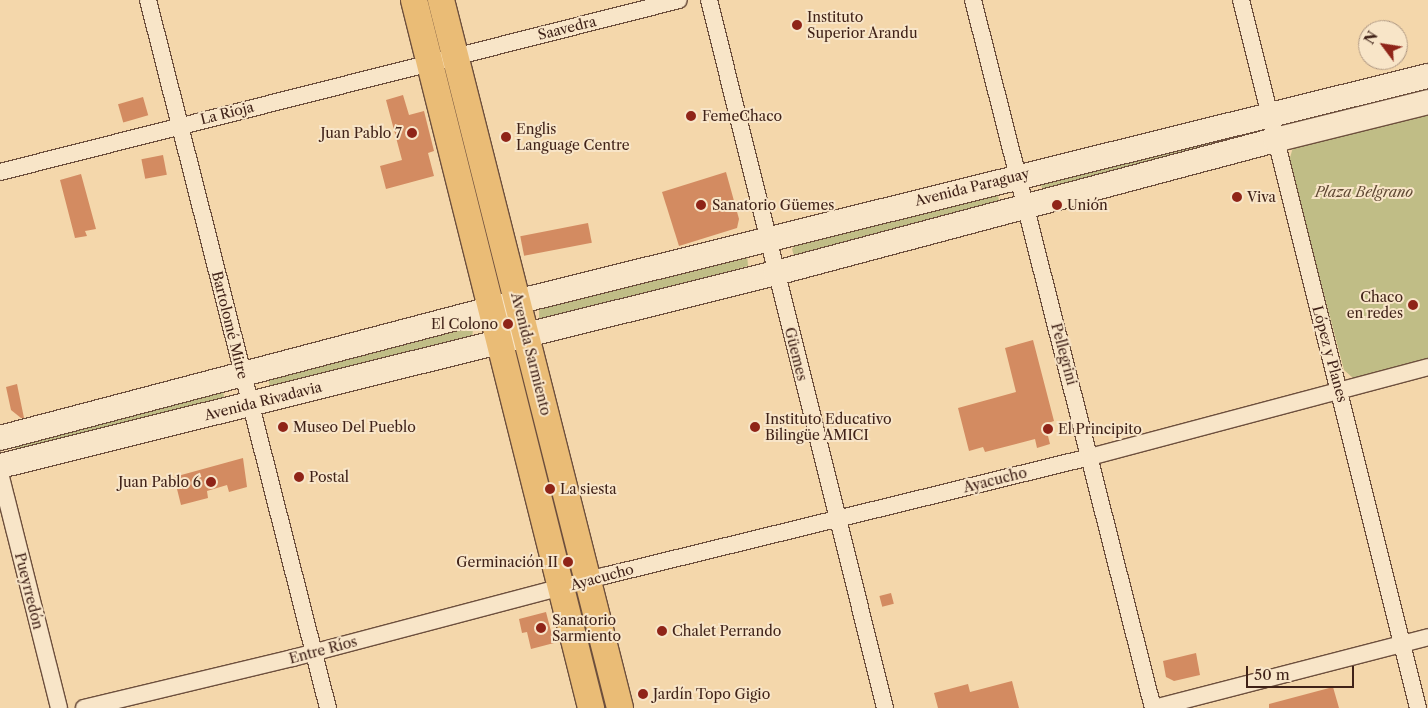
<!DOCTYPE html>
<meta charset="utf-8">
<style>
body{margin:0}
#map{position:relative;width:1428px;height:708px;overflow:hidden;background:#f4d7ab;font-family:"Libre Caslon Text",serif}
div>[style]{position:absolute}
.green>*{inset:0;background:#c0bd86}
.building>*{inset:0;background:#d38b61;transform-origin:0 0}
.roads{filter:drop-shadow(1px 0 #6d4f3d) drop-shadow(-1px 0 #6d4f3d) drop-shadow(0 1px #6d4f3d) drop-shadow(0 -1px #6d4f3d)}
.minor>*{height:16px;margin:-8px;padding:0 8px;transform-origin:8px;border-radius:8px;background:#f8e5c8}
.secondary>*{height:24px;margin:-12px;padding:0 12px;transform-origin:12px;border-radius:12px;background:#f8e5c8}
.primary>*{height:26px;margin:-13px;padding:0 13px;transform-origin:13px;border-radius:13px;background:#eabc76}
.dots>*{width:14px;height:14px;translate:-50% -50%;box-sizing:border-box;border:2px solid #f8e5c8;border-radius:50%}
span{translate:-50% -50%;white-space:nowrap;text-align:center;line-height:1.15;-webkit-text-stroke:4px #f8e5c8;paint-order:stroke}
.poi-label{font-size:14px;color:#402218}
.left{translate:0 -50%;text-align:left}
.right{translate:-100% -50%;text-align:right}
.street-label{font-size:14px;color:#402218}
.park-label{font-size:14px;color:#604934;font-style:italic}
.north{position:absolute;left:1358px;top:20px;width:50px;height:50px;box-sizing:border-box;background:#f8e5c8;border:1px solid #ae9782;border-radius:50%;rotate:301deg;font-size:14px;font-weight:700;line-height:20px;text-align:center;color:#402218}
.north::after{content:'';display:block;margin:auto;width:18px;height:22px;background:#8f2418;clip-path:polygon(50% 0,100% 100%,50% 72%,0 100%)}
.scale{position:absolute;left:1246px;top:666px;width:108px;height:22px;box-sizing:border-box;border:2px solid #402218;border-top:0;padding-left:6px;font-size:15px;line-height:18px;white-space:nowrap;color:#402218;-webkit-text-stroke:4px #f8e5c8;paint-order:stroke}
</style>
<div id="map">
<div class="green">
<i style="clip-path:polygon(1428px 88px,1428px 93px,1295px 127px,1294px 121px)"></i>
<i style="clip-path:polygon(1428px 109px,1428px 358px,1353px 378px,1344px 370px,1289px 161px,1294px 144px)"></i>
<i style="clip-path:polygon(1236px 131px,1240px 145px,1043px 192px,1040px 181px)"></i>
<i style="clip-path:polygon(997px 191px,1000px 205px,794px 256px,792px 249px,797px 243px)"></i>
<i style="clip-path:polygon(747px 254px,748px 266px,542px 322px,539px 319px,539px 307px)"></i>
<i style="clip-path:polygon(467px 326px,473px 329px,472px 339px,270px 387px,268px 378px)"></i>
<i style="clip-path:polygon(219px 390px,223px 392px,225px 400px,16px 450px,14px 444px)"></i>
</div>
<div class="building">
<i style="clip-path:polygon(403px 95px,409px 115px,424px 111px,434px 151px,428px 153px,434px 176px,386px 189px,380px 166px,402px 160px,386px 100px)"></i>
<i style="left:143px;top:97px;width:19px;height:26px;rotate:74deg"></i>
<i style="left:163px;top:155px;width:20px;height:22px;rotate:79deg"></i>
<i style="clip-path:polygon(726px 172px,739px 219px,737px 228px,679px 246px,662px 192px)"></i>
<i style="clip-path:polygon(81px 174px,96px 229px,85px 231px,87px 236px,75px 238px,60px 180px)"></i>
<i style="left:588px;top:223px;width:20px;height:69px;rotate:79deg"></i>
<i style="clip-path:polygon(1033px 340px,1054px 421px,1045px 424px,1050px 444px,1037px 448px,1035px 439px,985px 452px,983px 447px,969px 451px,958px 408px,1016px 392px,1005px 348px)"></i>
<i style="clip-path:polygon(17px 384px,24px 418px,21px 418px,11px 410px,6px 387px)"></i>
<i style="clip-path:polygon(243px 458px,247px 487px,229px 492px,227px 485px,207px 491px,208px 498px,181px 505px,174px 477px)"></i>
<i style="left:891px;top:593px;width:11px;height:12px;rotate:75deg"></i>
<i style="clip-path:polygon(546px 612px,554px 643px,531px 649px,527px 632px,522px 633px,519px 619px)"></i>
<i style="clip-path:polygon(1196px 653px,1200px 675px,1174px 681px,1166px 677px,1163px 661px)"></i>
<i style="clip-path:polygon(1012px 681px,1019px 708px,938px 708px,934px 693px,968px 684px,970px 692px)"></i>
<i style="clip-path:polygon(1333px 687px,1339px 708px,1269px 708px,1269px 704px)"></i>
</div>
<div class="roads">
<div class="minor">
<i style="left:148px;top:0;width:731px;rotate:75.74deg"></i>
<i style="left:709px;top:0;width:730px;rotate:76.04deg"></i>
<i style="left:973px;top:0;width:731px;rotate:75.74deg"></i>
<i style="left:1241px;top:0;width:730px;rotate:75.96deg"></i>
<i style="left:0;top:172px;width:700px;rotate:-14.21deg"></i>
<i style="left:0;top:473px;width:242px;rotate:75.9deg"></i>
<i style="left:84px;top:708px;width:215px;rotate:-13.5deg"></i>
<i style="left:293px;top:658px;width:322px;rotate:-14.8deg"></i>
<i style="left:604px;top:576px;width:500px;rotate:-13.76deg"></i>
<i style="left:1090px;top:457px;width:350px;rotate:-14.9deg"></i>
<i style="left:1154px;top:708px;width:283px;rotate:-14.5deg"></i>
</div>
<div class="secondary">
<i style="left:0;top:438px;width:550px;rotate:-14.74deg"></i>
<i style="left:532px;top:298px;width:923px;rotate:-13.92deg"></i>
<i style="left:0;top:466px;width:800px;rotate:-13.97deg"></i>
<i style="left:776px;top:273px;width:516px;rotate:-14.92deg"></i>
<i style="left:1275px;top:140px;width:158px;rotate:-13.9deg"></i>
</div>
<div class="primary">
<i style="left:414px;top:0;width:730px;rotate:75.96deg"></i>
<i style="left:441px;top:0;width:730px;rotate:75.81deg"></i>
</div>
</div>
<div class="dots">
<i style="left:797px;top:25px;background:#8f2418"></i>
<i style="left:691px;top:116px;background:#8f2418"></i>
<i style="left:412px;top:133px;background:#8f2418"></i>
<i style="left:506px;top:137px;background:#8f2418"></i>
<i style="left:1237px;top:197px;background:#8f2418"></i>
<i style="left:701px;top:205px;background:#8f2418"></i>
<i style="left:1057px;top:205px;background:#8f2418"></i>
<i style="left:1413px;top:305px;background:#8f2418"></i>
<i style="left:508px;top:324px;background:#8f2418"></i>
<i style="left:283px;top:427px;background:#8f2418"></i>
<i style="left:755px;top:427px;background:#8f2418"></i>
<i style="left:1048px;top:429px;background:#8f2418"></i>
<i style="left:299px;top:477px;background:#8f2418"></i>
<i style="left:211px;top:482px;background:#8f2418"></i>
<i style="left:550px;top:489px;background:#8f2418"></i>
<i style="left:568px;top:562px;background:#8f2418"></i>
<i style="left:541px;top:628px;background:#8f2418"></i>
<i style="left:662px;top:631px;background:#8f2418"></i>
<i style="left:643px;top:694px;background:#8f2418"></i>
</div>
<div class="poi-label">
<span class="left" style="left:807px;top:25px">Instituto<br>Superior Arandu</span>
<span class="left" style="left:702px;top:116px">FemeChaco</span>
<span class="left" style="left:516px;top:137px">Englis<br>Language Centre</span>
<span class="right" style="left:402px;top:133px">Juan Pablo 7</span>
<span class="left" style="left:1247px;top:197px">Viva</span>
<span class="left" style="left:712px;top:205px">Sanatorio Güemes</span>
<span class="left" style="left:1067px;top:205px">Unión</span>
<span class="right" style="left:1403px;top:305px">Chaco<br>en redes</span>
<span class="right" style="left:498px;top:324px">El Colono</span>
<span class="left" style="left:765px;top:427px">Instituto Educativo<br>Bilingüe AMICI</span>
<span class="left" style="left:293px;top:427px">Museo Del Pueblo</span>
<span class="left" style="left:1058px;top:429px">El Principito</span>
<span class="left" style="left:309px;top:477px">Postal</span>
<span class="right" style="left:201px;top:482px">Juan Pablo 6</span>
<span class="left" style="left:560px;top:489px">La siesta</span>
<span class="right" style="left:558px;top:562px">Germinación II</span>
<span class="left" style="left:552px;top:628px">Sanatorio<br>Sarmiento</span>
<span class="left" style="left:672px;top:631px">Chalet Perrando</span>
<span class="left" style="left:653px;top:694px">Jardín Topo Gigio</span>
</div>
<div class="street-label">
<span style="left:567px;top:28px;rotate:-14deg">Saavedra</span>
<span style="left:227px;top:113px;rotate:-14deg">La Rioja</span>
<span style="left:972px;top:187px;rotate:-14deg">Avenida Paraguay</span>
<span style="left:230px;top:325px;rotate:76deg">Bartolomé Mitre</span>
<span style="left:531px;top:354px;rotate:76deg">Avenida Sarmiento</span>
<span style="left:796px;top:354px;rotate:76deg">Güemes</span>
<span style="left:1064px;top:354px;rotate:75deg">Pellegrini</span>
<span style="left:1330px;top:354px;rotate:75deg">López y Planes</span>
<span style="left:263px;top:401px;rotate:-14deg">Avenida Rivadavia</span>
<span style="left:995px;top:480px;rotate:-14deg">Ayacucho</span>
<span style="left:602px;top:577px;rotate:-15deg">Ayacucho</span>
<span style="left:29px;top:591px;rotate:76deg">Pueyrredón</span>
<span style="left:323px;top:650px;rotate:-15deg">Entre Ríos</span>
</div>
<div class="park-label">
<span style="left:1364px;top:192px">Plaza Belgrano</span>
</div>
<div class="north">N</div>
<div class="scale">50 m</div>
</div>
